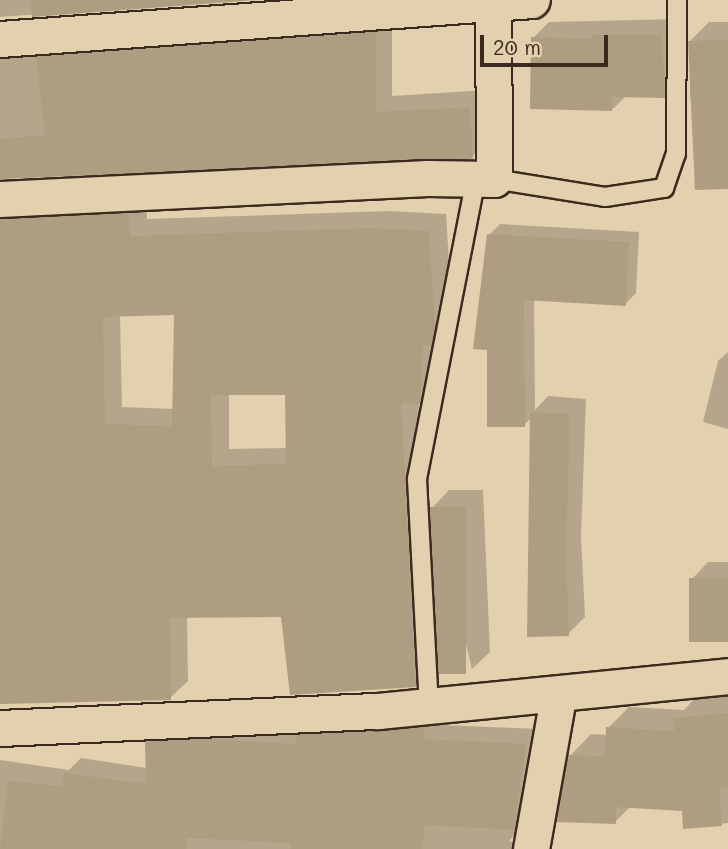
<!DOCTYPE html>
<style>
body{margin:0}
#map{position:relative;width:728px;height:849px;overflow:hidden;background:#e3d0ae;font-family:Mali,sans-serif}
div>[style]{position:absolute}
.shadow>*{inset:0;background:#0003}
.building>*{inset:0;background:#af9d81;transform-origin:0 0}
.roads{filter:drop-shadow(2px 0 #3b2a1e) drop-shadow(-2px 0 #3b2a1e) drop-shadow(0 2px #3b2a1e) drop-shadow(0 -2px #3b2a1e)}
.lane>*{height:18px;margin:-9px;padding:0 9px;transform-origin:9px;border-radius:9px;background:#e3d0ae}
.street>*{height:35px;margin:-17.5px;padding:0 17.5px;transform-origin:17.5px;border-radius:17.5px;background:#e3d0ae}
span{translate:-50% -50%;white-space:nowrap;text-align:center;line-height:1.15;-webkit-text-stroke:5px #e3d0ae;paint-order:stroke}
.scale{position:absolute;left:480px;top:35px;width:128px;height:32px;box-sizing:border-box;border:4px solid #3b2a1e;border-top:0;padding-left:9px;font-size:21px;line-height:24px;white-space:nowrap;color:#3b2a1e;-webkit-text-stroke:5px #e3d0ae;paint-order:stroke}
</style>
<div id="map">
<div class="shadow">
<i style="clip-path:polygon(0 0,233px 0,0 17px)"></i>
<i style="clip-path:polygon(392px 15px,392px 96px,487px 90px,490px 140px,472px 157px,0 177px,0 32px)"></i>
<i style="clip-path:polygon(678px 19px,680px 80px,664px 97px,626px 96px,612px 110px,533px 38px,549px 22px)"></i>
<i style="clip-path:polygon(709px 22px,728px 22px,728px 188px,695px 97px,690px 97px,690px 41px)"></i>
<i style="clip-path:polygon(evenodd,146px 196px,147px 219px,389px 211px,446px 214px,452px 310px,437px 384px,419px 403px,433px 668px,416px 685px,283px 615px,187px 616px,188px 681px,170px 698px,0 703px,0 207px,146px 196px,176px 314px,175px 409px,122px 407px,120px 315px,176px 314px,146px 196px,229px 393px,287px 393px,288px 448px,229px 449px,229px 393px)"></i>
<i style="clip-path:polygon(500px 224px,639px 232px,636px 293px,625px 304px,534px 299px,535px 410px,548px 396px,586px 399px,581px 537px,585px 617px,568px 634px,532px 417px,524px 425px,489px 235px)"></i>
<i style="clip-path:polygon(728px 352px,728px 429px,703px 422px,718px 361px)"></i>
<i style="clip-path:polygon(449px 490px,483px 490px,490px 652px,472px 669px,432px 508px)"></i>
<i style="clip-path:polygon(708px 562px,728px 562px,728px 640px,691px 580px)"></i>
<i style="clip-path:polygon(728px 694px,728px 823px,685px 827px,683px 809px,631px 806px,615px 822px,570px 756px,591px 734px,608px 735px,608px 728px,629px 707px,684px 710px,696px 697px)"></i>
<i style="clip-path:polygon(438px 712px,440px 725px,540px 729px,523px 826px,509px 841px,523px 844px,522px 849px,0 849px,0 760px,69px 770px,81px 758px,147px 768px,147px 742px,162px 727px)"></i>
</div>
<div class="building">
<i style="clip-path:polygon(30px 0,257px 0,32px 17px)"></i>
<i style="clip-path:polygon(376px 32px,376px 112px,470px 107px,473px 159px,0 179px,0 139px,45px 135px,36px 57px)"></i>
<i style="clip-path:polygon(592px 35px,662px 35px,665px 98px,612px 97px,612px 111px,530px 109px,531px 37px,592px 39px)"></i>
<i style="clip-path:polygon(728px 40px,728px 189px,695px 190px,688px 41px)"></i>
<i style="clip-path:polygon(evenodd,129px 213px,130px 236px,371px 228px,429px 231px,435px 329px,432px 346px,423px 345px,420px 404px,401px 403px,416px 687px,290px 695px,281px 617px,170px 618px,171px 700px,0 704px,0 219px,129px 213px,174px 315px,172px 426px,105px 424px,103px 317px,174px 315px,129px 213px,211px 395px,285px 395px,286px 464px,212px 466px,211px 395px)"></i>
<i style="clip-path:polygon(487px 234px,629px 242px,626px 306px,524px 300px,525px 427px,487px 427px,487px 350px,473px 349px)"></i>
<i style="clip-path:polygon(530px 412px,570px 414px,566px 554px,569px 636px,527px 637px)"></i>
<i style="left:430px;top:507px;width:36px;height:167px"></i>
<i style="left:728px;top:578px;width:64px;height:39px;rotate:90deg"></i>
<i style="clip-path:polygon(728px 713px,728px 788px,719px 789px,722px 826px,683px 829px,682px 811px,616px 807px,616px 824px,556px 822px,568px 755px,605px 756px,606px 727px,674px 731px,673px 718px)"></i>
<i style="clip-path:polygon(424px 727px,425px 739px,526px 744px,514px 830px,425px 825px,422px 849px,290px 849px,291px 843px,187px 838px,186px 849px,0 849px,8px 781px,62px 786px,64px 773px,146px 784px,145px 742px,201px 739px,296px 744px,295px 735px)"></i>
</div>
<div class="roads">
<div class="lane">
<i style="left:494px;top:179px;width:112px;rotate:9.2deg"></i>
<i style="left:605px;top:197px;width:60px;rotate:-8.7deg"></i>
<i style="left:664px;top:188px;width:36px;rotate:-71deg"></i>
<i style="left:676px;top:154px;width:154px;rotate:-89.6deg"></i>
<i style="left:429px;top:708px;width:229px;rotate:-93deg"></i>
<i style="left:417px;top:479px;width:306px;rotate:-78.9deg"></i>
</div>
<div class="street">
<i style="left:0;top:39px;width:533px;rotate:-4.19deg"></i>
<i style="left:0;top:199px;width:428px;rotate:-2.8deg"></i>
<i style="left:427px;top:178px;width:67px;rotate:0.9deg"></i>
<i style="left:494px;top:179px;width:179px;rotate:-90.3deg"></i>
<i style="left:0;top:728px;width:378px;rotate:-2.6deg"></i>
<i style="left:378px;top:711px;width:352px;rotate:-5.7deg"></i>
<i style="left:531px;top:849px;width:154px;rotate:-79.9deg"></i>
</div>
</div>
<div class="scale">20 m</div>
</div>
